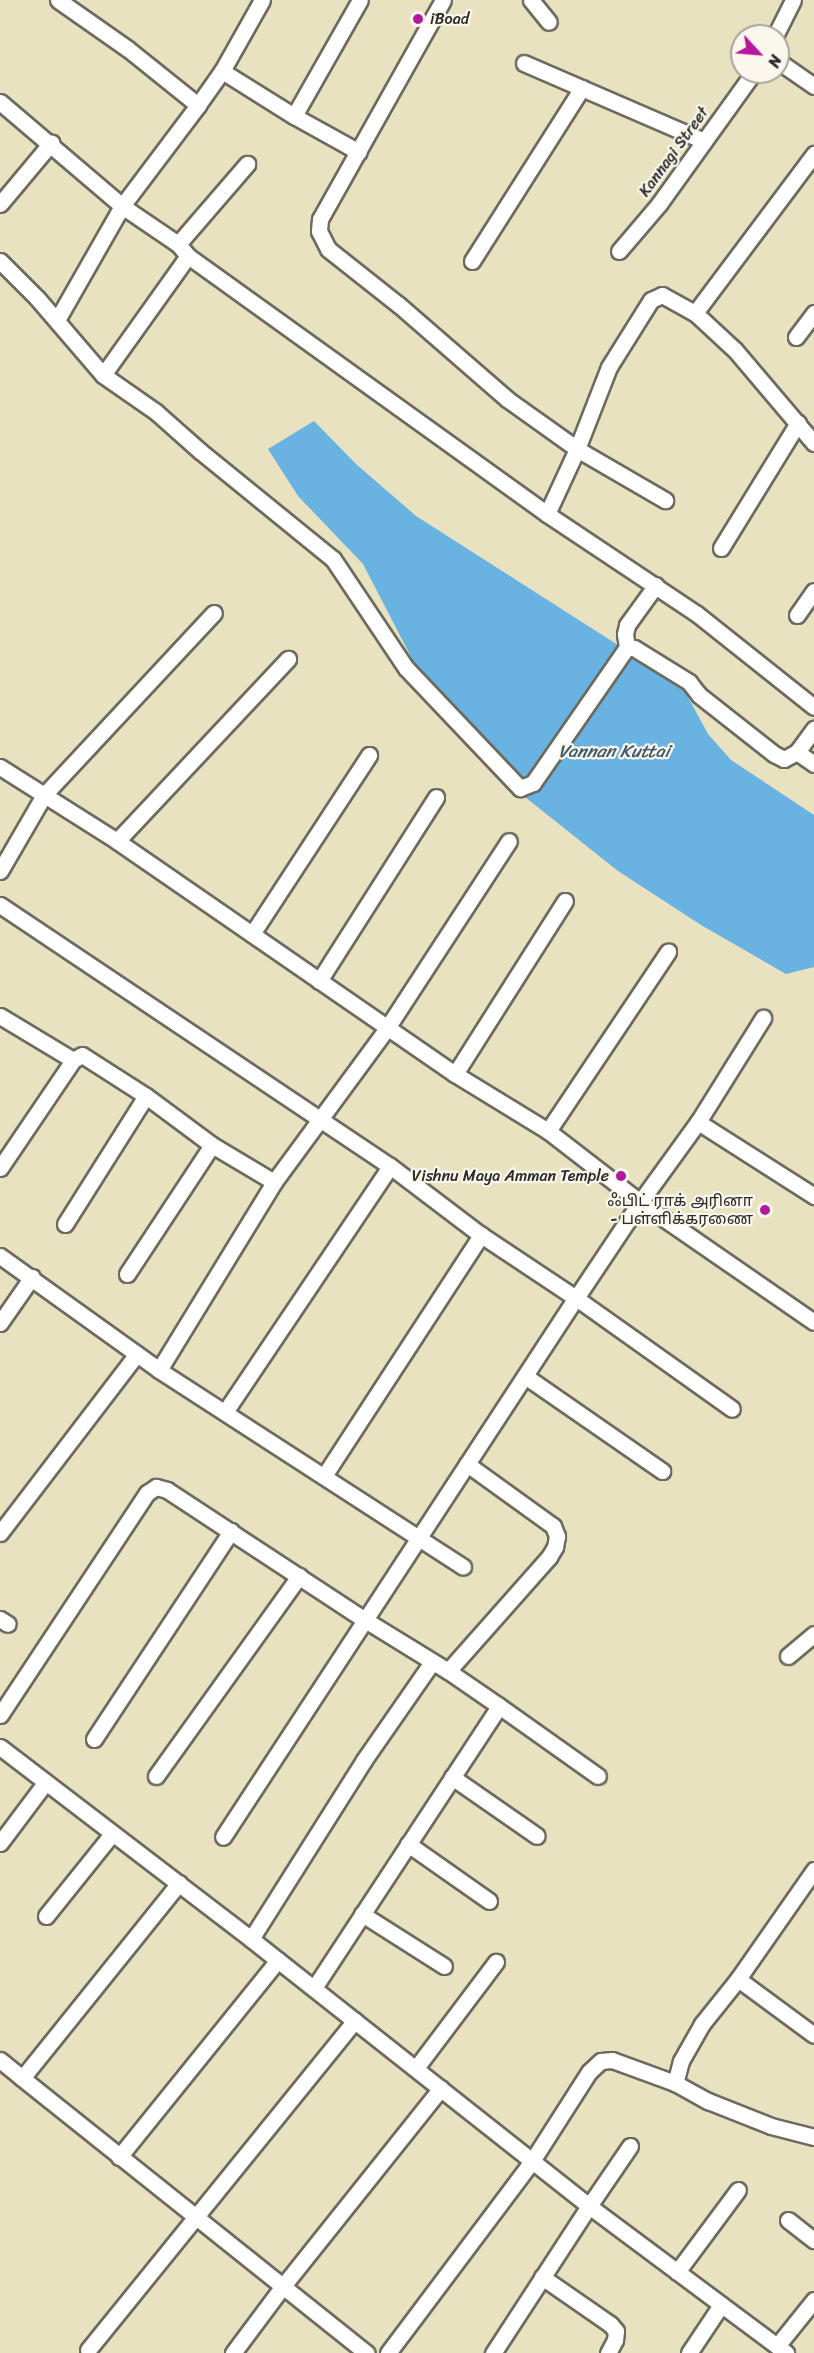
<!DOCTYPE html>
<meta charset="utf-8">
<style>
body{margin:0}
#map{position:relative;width:814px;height:2353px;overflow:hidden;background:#e8e2c0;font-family:Sriracha,"Noto Sans Tamil",sans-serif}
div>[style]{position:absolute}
.water>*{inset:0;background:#68b3e1}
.roads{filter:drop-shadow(2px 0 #6d6b5f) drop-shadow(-2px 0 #6d6b5f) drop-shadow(0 2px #6d6b5f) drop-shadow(0 -2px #6d6b5f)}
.street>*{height:15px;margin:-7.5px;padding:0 7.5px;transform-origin:7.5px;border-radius:7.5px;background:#fff}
.dots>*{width:16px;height:16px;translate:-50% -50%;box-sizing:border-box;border:3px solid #fbf7ec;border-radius:50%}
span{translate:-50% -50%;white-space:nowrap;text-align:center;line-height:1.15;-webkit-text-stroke:4.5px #fbf7ec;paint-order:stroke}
.poi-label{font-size:16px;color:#2b2b2b}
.left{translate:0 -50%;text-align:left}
.right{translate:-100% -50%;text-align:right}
.street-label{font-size:16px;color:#2b2b2b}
.water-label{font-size:18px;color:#405b6b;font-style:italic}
.north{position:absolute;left:730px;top:24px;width:60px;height:60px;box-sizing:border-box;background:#fbf7ec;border:2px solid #a8a59f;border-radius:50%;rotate:116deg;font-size:16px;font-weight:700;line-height:24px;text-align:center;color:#2b2b2b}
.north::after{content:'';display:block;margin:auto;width:21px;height:27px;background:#b5179e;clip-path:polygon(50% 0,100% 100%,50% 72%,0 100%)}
</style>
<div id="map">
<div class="water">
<i style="clip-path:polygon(314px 421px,356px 464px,416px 516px,682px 686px,708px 734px,731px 760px,814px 815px,814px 967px,786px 974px,701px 925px,618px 871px,505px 781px,440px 713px,363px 564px,298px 496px,268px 449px)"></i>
</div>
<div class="roads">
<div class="street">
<i style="left:58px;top:0;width:85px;rotate:35deg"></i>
<i style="left:128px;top:49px;width:90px;rotate:38.7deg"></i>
<i style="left:198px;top:105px;width:42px;rotate:-54.8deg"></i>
<i style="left:262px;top:0;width:81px;rotate:119.4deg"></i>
<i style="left:222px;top:71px;width:85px;rotate:32deg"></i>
<i style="left:294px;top:116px;width:133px;rotate:-60.4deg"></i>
<i style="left:443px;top:0;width:251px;rotate:119.3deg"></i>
<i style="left:320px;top:219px;width:12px;rotate:95deg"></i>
<i style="left:319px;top:231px;width:20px;rotate:63deg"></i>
<i style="left:328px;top:249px;width:90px;rotate:38.3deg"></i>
<i style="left:399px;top:305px;width:143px;rotate:41deg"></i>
<i style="left:507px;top:399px;width:86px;rotate:35.5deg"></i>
<i style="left:577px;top:449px;width:88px;rotate:-68.7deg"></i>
<i style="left:609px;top:367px;width:79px;rotate:-57.9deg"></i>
<i style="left:651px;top:300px;width:12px;rotate:-24deg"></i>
<i style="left:662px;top:295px;width:38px;rotate:29deg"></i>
<i style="left:695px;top:313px;width:54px;rotate:42.8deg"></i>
<i style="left:735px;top:350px;width:122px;rotate:49.7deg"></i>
<i style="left:531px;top:0;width:28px;rotate:51deg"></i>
<i style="left:775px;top:36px;width:40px;rotate:-63.4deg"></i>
<i style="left:778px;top:61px;width:44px;rotate:34.8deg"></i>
<i style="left:524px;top:63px;width:196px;rotate:23.4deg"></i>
<i style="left:0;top:102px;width:160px;rotate:40.4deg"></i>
<i style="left:122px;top:206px;width:126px;rotate:-53deg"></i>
<i style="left:294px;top:116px;width:74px;rotate:29deg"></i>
<i style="left:0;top:204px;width:80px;rotate:-50.1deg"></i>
<i style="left:178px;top:244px;width:106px;rotate:-49.2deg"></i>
<i style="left:619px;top:251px;width:62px;rotate:-49.6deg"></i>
<i style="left:659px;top:204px;width:163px;rotate:-54.3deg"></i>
<i style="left:0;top:261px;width:52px;rotate:45deg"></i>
<i style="left:37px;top:298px;width:101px;rotate:49.4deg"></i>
<i style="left:103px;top:375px;width:65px;rotate:34.9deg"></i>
<i style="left:156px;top:412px;width:59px;rotate:41.6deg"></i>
<i style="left:200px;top:451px;width:171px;rotate:39.1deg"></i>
<i style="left:333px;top:559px;width:131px;rotate:56.2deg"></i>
<i style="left:406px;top:668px;width:166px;rotate:46.5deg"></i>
<i style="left:520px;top:788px;width:14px;rotate:-21deg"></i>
<i style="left:533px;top:783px;width:165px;rotate:-55.3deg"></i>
<i style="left:627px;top:647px;width:7px;rotate:8deg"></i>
<i style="left:634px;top:648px;width:65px;rotate:31.7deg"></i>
<i style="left:689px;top:682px;width:16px;rotate:52deg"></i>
<i style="left:699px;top:695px;width:95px;rotate:38.2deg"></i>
<i style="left:774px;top:754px;width:11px;rotate:27deg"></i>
<i style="left:784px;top:759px;width:15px;rotate:-28deg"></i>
<i style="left:797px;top:752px;width:29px;rotate:-54deg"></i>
<i style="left:472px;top:261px;width:205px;rotate:-57.6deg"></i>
<i style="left:695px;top:313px;width:199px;rotate:-53.2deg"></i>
<i style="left:57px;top:320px;width:131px;rotate:-60.3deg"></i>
<i style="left:122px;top:206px;width:68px;rotate:34.2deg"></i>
<i style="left:178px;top:244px;width:16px;rotate:50deg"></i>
<i style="left:188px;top:256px;width:442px;rotate:35.7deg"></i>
<i style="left:547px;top:514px;width:72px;rotate:-65.2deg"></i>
<i style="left:577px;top:449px;width:102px;rotate:30.1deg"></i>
<i style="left:796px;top:337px;width:30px;rotate:-53deg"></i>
<i style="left:103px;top:375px;width:146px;rotate:-54.5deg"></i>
<i style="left:547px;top:514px;width:180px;rotate:33.7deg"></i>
<i style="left:697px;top:614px;width:149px;rotate:38.5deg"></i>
<i style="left:721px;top:548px;width:147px;rotate:-58.4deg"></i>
<i style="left:797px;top:615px;width:29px;rotate:-55deg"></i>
<i style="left:627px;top:647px;width:13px;rotate:-99deg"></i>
<i style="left:625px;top:634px;width:9px;rotate:-77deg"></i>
<i style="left:627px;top:625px;width:49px;rotate:-54.1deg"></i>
<i style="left:797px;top:752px;width:21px;rotate:35deg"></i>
<i style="left:0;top:767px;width:138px;rotate:32.3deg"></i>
<i style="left:117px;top:841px;width:411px;rotate:34.6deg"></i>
<i style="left:455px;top:1074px;width:109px;rotate:31.5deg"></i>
<i style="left:548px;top:1131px;width:116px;rotate:37.7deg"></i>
<i style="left:640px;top:1202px;width:211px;rotate:34.6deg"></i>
<i style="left:117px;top:841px;width:250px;rotate:-46.8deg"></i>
<i style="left:0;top:871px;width:88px;rotate:-59.9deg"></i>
<i style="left:44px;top:795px;width:249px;rotate:-47deg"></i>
<i style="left:0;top:905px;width:469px;rotate:33.8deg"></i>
<i style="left:390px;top:1166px;width:114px;rotate:37.2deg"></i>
<i style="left:481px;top:1235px;width:114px;rotate:33.6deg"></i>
<i style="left:576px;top:1298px;width:191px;rotate:35.4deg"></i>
<i style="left:252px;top:934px;width:214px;rotate:-56.8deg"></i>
<i style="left:319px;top:981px;width:218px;rotate:-57.5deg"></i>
<i style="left:0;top:1016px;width:85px;rotate:31.1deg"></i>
<i style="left:455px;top:1074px;width:205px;rotate:-57.6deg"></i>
<i style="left:698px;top:1122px;width:138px;rotate:32.5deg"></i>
<i style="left:548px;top:1131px;width:216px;rotate:-56.2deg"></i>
<i style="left:0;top:1168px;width:130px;rotate:-55.9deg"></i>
<i style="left:73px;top:1060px;width:10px;rotate:-29deg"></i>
<i style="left:82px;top:1055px;width:76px;rotate:32.6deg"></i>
<i style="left:146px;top:1096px;width:82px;rotate:36.6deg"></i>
<i style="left:212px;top:1145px;width:72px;rotate:30.8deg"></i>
<i style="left:65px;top:1224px;width:151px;rotate:-57.7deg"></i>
<i style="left:0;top:1256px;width:196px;rotate:35.6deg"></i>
<i style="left:159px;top:1370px;width:362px;rotate:32.9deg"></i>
<i style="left:127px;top:1274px;width:154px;rotate:-56.6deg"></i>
<i style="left:0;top:1323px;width:56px;rotate:-55.2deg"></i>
<i style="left:159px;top:1370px;width:220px;rotate:-58.5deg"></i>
<i style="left:274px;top:1182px;width:191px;rotate:-53.7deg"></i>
<i style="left:387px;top:1028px;width:223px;rotate:-56.9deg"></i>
<i style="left:525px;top:1376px;width:167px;rotate:34.7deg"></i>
<i style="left:225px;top:1412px;width:296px;rotate:-56.1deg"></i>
<i style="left:467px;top:1464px;width:106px;rotate:35.8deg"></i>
<i style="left:553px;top:1526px;width:11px;rotate:68deg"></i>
<i style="left:557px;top:1536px;width:11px;rotate:100deg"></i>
<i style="left:555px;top:1547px;width:12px;rotate:121deg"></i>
<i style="left:549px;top:1557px;width:152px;rotate:131.5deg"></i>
<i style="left:448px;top:1671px;width:97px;rotate:-148.4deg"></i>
<i style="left:365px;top:1620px;width:385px;rotate:-56.8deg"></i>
<i style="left:576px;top:1298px;width:115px;rotate:-56.3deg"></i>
<i style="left:640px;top:1202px;width:99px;rotate:-54.1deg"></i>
<i style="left:698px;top:1122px;width:123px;rotate:-58deg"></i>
<i style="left:324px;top:1476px;width:288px;rotate:-56.9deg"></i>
<i style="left:0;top:1533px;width:225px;rotate:-52.6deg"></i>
<i style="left:0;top:1619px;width:9px;rotate:32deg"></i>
<i style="left:788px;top:1656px;width:34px;rotate:-40deg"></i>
<i style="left:499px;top:1706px;width:121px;rotate:35.3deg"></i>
<i style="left:0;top:1715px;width:266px;rotate:-56.5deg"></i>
<i style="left:147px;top:1493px;width:11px;rotate:-34deg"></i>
<i style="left:156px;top:1487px;width:11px;rotate:15deg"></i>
<i style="left:167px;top:1490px;width:237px;rotate:33.3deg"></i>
<i style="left:365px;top:1620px;width:259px;rotate:123.2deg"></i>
<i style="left:94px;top:1739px;width:249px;rotate:-56.6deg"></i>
<i style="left:0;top:1747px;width:316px;rotate:37.4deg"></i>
<i style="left:251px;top:1939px;width:212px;rotate:-57.7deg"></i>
<i style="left:364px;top:1760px;width:119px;rotate:-55.2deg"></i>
<i style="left:156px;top:1776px;width:246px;rotate:-54.4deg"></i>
<i style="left:452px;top:1777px;width:103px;rotate:34.8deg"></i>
<i style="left:0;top:1843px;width:75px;rotate:-53.1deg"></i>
<i style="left:408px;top:1844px;width:99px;rotate:35.1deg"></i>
<i style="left:814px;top:1870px;width:133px;rotate:124.9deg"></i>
<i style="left:738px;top:1979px;width:58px;rotate:128.7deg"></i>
<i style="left:702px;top:2024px;width:43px;rotate:119.6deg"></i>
<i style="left:681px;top:2061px;width:23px;rotate:105deg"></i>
<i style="left:675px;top:2083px;width:38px;rotate:29deg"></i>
<i style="left:708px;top:2101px;width:68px;rotate:21.6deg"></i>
<i style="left:771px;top:2126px;width:44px;rotate:14.3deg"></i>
<i style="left:179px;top:1883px;width:250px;rotate:128.8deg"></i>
<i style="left:22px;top:2078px;width:441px;rotate:38.6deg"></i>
<i style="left:362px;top:1914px;width:97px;rotate:32.4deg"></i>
<i style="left:46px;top:1916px;width:105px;rotate:-51.2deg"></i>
<i style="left:251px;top:1939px;width:431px;rotate:38.3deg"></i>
<i style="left:589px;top:2206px;width:176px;rotate:123.1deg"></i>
<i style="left:738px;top:1979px;width:94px;rotate:36.4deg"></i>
<i style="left:314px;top:1988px;width:337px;rotate:-56.7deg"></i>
<i style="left:499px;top:1706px;width:62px;rotate:-145.5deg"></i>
<i style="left:0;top:2060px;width:28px;rotate:39deg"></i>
<i style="left:416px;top:2068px;width:133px;rotate:-53deg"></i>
<i style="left:630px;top:2146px;width:73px;rotate:124.3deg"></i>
<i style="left:589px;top:2206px;width:246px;rotate:36.7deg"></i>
<i style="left:119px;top:2157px;width:253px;rotate:-51.1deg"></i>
<i style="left:788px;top:2220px;width:33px;rotate:38deg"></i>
<i style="left:677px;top:2272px;width:102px;rotate:-53.4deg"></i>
<i style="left:542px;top:2277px;width:83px;rotate:34.7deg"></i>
<i style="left:610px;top:2324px;width:9px;rotate:49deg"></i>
<i style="left:616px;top:2331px;width:9px;rotate:96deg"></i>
<i style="left:615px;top:2340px;width:15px;rotate:118deg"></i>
<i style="left:777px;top:2346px;width:59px;rotate:-51.2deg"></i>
<i style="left:88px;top:2350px;width:424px;rotate:-51deg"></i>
<i style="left:233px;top:2353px;width:84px;rotate:-53.3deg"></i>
<i style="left:283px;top:2286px;width:253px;rotate:-51.4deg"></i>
<i style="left:388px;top:2353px;width:240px;rotate:-53.1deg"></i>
<i style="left:532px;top:2161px;width:106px;rotate:-57.4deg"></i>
<i style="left:589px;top:2072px;width:16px;rotate:-43deg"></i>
<i style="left:601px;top:2061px;width:11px;rotate:-5deg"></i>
<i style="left:612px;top:2060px;width:67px;rotate:20.1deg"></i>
<i style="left:689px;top:2353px;width:58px;rotate:-56.3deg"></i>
</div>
</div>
<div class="dots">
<i style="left:418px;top:19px;background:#b5179e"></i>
<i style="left:621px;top:1176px;background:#b5179e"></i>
<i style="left:765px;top:1210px;background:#b5179e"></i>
</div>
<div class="poi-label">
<span class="left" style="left:430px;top:19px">iBoad</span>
<span class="right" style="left:609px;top:1176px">Vishnu Maya Amman Temple</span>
<span class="right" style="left:753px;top:1210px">ஃபிட் ராக் அரினா<br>- பள்ளிக்கரணை</span>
</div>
<div class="street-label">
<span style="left:674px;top:152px;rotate:-54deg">Kannagi Street</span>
</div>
<div class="water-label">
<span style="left:614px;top:751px">Vannan Kuttai</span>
</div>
<div class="north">N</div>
</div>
